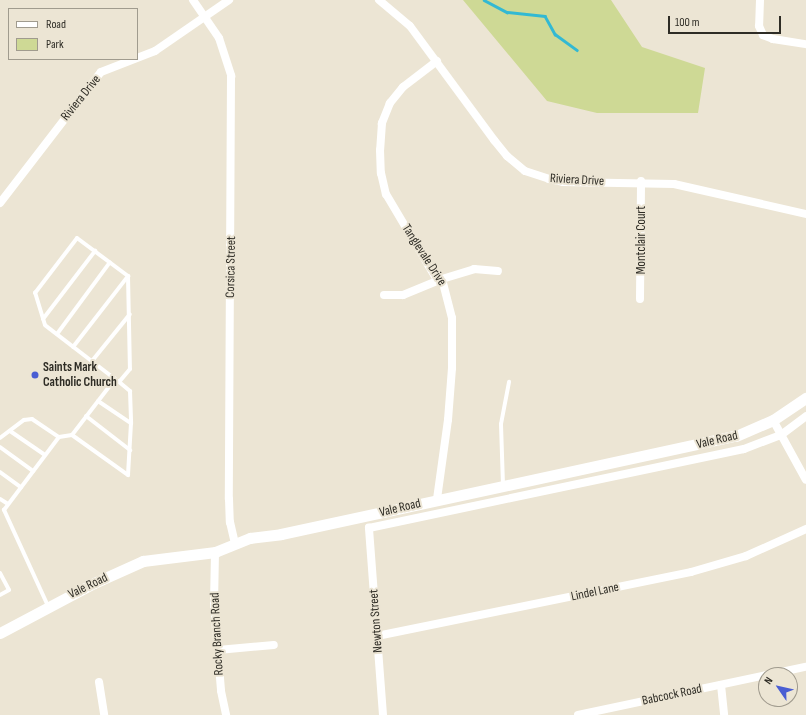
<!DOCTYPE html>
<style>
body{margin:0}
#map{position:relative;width:806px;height:715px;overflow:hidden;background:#ece5d4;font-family:"Sofia Sans Condensed",sans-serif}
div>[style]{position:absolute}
.green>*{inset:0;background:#ced995}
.stream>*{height:2.5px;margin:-1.25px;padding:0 1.25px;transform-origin:1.25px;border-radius:1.25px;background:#32b9d3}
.service>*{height:4px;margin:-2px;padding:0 2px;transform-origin:2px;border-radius:2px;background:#fff}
.minor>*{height:8px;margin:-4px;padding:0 4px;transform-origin:4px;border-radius:4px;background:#fff}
.secondary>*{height:11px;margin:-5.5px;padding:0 5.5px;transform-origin:5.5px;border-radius:5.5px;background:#fff}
.dots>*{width:11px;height:11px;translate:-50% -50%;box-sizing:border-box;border:2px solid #ece5d4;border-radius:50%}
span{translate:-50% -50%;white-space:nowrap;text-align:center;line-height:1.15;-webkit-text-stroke:4px #ece5d4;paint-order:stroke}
.street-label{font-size:13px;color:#2e2c25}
.poi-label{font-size:13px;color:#2e2c25;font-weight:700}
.left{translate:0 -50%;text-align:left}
.legend{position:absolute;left:8px;top:8px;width:130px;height:52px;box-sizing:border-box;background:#ece5d4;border:1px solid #a09b8e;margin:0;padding:5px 7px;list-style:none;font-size:12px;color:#2e2c25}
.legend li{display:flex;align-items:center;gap:8px;height:20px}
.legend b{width:20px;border:1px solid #a09b8e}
.north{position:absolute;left:758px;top:667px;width:40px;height:40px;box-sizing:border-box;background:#ece5d4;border:1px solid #a09b8e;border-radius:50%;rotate:304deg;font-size:11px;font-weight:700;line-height:16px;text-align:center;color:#2e2c25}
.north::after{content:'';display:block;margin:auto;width:14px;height:18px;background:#4a5ed3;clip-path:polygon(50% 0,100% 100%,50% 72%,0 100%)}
.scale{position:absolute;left:668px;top:16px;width:113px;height:18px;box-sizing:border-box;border:2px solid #2e2c25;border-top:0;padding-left:5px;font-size:12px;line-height:14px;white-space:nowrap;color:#2e2c25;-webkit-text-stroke:3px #ece5d4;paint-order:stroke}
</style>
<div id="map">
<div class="green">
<i style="clip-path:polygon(463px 0,611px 0,642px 47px,705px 68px,698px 113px,597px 113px,547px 101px)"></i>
</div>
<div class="stream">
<i style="left:484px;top:0;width:26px;rotate:28deg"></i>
<i style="left:507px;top:12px;width:38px;rotate:6deg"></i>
<i style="left:545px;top:16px;width:21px;rotate:61deg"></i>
<i style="left:555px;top:34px;width:27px;rotate:36deg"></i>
</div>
<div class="service">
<i style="left:43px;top:319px;width:86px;rotate:-52.6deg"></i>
<i style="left:57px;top:334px;width:89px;rotate:-53.6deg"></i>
<i style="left:73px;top:347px;width:90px;rotate:-52.2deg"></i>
<i style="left:92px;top:361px;width:60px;rotate:-51deg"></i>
<i style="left:118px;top:381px;width:16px;rotate:40deg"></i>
<i style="left:130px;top:391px;width:32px;rotate:88deg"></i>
<i style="left:131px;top:423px;width:52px;rotate:93.3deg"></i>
<i style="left:98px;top:401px;width:40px;rotate:34deg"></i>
<i style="left:86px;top:416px;width:56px;rotate:37.7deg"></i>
<i style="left:10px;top:431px;width:42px;rotate:34.4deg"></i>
<i style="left:72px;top:435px;width:71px;rotate:-52.5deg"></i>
<i style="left:115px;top:379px;width:88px;rotate:-142.4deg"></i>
<i style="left:45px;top:325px;width:34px;rotate:-107deg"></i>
<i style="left:35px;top:293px;width:69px;rotate:-52.6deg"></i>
<i style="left:77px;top:238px;width:64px;rotate:36.7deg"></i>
<i style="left:128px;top:276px;width:93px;rotate:88.8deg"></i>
<i style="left:130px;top:369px;width:17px;rotate:130deg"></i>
<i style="left:0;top:438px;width:30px;rotate:-37deg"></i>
<i style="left:24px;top:420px;width:8px;rotate:-7deg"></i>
<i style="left:32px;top:419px;width:32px;rotate:34deg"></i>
<i style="left:0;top:447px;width:41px;rotate:36deg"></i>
<i style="left:0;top:472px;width:26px;rotate:36deg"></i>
<i style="left:503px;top:485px;width:61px;rotate:-91.9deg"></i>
<i style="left:501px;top:424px;width:43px;rotate:-79.2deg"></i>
<i style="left:0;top:499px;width:9px;rotate:32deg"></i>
<i style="left:0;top:573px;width:19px;rotate:62deg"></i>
<i style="left:9px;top:590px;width:10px;rotate:151deg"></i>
<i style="left:48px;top:606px;width:106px;rotate:-114.6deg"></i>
<i style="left:4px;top:510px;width:91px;rotate:-53deg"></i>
<i style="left:59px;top:437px;width:13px;rotate:-9deg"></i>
<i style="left:72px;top:435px;width:69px;rotate:35.5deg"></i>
</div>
<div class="minor">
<i style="left:193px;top:0;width:46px;rotate:55.6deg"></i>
<i style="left:219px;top:38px;width:40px;rotate:72deg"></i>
<i style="left:231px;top:76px;width:423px;rotate:90.3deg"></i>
<i style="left:229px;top:499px;width:23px;rotate:88deg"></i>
<i style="left:230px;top:522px;width:22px;rotate:77deg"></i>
<i style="left:379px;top:0;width:40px;rotate:40deg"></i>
<i style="left:410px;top:26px;width:142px;rotate:53.6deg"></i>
<i style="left:494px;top:140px;width:21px;rotate:51deg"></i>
<i style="left:507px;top:156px;width:23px;rotate:40deg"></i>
<i style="left:525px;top:171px;width:25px;rotate:18deg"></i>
<i style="left:549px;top:179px;width:14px;rotate:12deg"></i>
<i style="left:563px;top:182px;width:111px;rotate:1deg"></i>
<i style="left:674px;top:184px;width:135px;rotate:12.8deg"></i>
<i style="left:760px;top:0;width:26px;rotate:92deg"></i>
<i style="left:759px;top:26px;width:10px;rotate:66deg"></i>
<i style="left:763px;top:35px;width:11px;rotate:22deg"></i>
<i style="left:773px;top:39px;width:33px;rotate:9deg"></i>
<i style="left:437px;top:61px;width:43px;rotate:142.6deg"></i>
<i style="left:403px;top:87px;width:21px;rotate:129deg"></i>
<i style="left:390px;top:103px;width:22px;rotate:112deg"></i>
<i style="left:382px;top:123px;width:27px;rotate:94deg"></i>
<i style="left:380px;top:150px;width:23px;rotate:88deg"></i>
<i style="left:381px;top:173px;width:22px;rotate:77deg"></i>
<i style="left:386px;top:194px;width:100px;rotate:59.3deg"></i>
<i style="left:0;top:203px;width:165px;rotate:-52.4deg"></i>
<i style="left:101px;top:72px;width:58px;rotate:-21.3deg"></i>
<i style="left:155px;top:51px;width:90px;rotate:-34.6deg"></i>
<i style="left:384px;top:295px;width:19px"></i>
<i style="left:403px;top:295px;width:42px;rotate:-22.3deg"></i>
<i style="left:442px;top:279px;width:34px;rotate:-17deg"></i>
<i style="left:474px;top:269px;width:24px;rotate:5deg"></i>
<i style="left:640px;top:299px;width:118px;rotate:-89.5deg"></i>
<i style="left:773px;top:420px;width:68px;rotate:61.2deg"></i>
<i style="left:437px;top:499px;width:80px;rotate:-82.1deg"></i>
<i style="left:448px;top:420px;width:52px;rotate:-85.6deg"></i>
<i style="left:452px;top:368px;width:50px;rotate:-90deg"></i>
<i style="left:452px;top:318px;width:40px;rotate:-104.4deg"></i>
<i style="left:215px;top:552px;width:53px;rotate:91.1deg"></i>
<i style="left:214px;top:605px;width:86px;rotate:85.3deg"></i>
<i style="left:221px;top:691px;width:25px;rotate:78deg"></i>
<i style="left:377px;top:636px;width:320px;rotate:-11.5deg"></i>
<i style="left:691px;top:572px;width:57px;rotate:-16.2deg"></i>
<i style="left:746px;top:556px;width:66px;rotate:-24.2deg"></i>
<i style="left:218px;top:650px;width:56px;rotate:-5.1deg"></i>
<i style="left:767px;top:675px;width:40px;rotate:-12deg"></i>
<i style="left:99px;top:682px;width:33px;rotate:81deg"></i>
<i style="left:721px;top:685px;width:30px;rotate:84deg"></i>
<i style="left:383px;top:715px;width:188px;rotate:-94.3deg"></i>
<i style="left:369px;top:528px;width:383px;rotate:-11.9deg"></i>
<i style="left:744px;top:449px;width:40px;rotate:-21deg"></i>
<i style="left:781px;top:435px;width:31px;rotate:-37deg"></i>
<i style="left:578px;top:715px;width:192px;rotate:-12deg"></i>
</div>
<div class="secondary">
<i style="left:0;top:633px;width:106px;rotate:-28deg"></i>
<i style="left:94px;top:583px;width:54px;rotate:-24.2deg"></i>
<i style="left:143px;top:561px;width:73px;rotate:-7.1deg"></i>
<i style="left:215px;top:552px;width:38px;rotate:-22deg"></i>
<i style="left:250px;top:538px;width:31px;rotate:-7deg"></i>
<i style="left:281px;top:534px;width:465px;rotate:-12.2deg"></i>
<i style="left:736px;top:436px;width:40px;rotate:-23.4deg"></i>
<i style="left:773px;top:420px;width:40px;rotate:-34deg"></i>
</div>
<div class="dots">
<i style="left:35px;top:375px;background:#4a5ed3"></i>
</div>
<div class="street-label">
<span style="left:81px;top:98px;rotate:-51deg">Riviera Drive</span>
<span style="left:577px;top:180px;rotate:3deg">Riviera Drive</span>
<span style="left:641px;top:240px;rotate:-90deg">Montclair Court</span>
<span style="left:424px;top:255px;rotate:57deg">Tanglevale Drive</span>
<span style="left:231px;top:267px;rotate:-89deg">Corsica Street</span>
<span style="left:717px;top:440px;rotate:-13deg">Vale Road</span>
<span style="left:400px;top:508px;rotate:-13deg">Vale Road</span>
<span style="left:88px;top:586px;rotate:-26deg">Vale Road</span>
<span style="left:595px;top:592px;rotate:-12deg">Lindel Lane</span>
<span style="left:376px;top:621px;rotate:-94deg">Newton Street</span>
<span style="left:217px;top:634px;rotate:-93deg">Rocky Branch Road</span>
<span style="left:672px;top:695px;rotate:-12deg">Babcock Road</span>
</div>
<div class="poi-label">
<span class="left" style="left:43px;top:375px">Saints Mark<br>Catholic Church</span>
</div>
<ul class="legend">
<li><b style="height:5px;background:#fff"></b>Road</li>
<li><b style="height:11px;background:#ced995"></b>Park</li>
</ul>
<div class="north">N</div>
<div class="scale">100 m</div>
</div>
